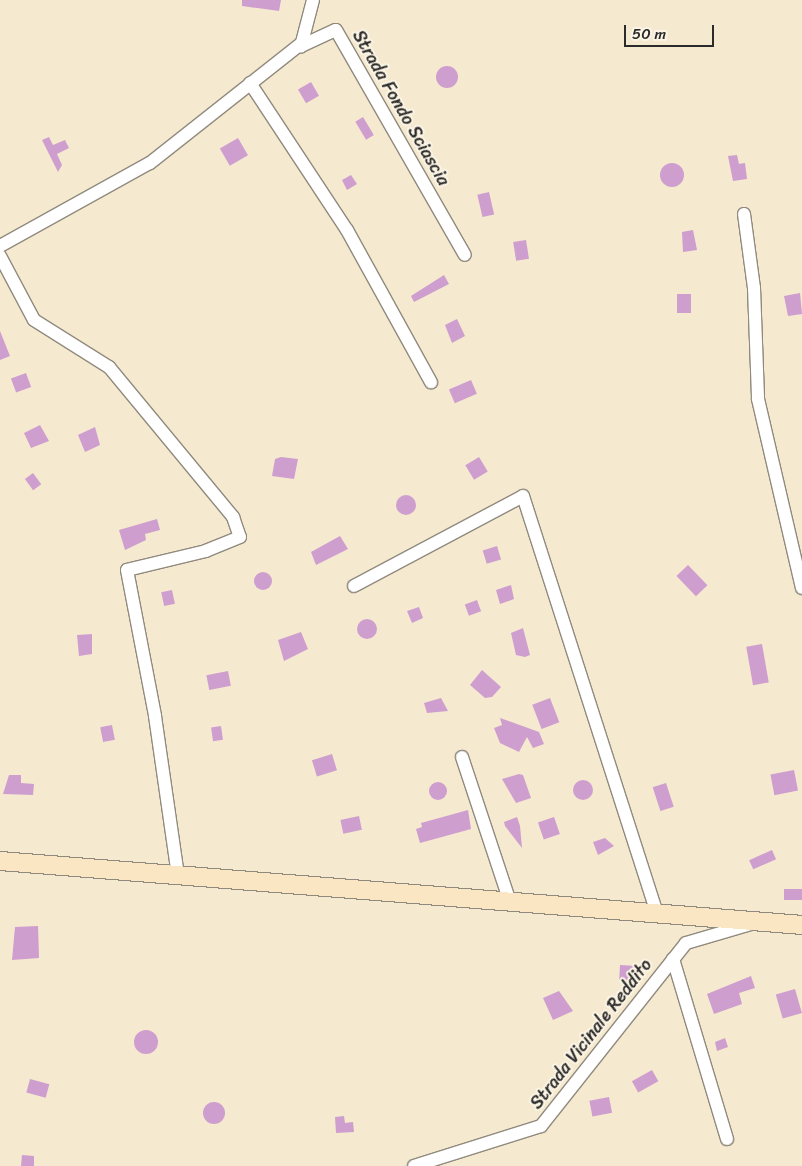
<!DOCTYPE html>
<style>
body{margin:0}
#map{position:relative;width:802px;height:1166px;overflow:hidden;background:#f5e9d0;font-family:Sriracha,sans-serif}
div>[style]{position:absolute}
.building>*{inset:0;background:#ce9ecf;transform-origin:0 0}
.round{border-radius:50%}
.roads{filter:drop-shadow(1px 0 #908a7e) drop-shadow(-1px 0 #908a7e) drop-shadow(0 1px #908a7e) drop-shadow(0 -1px #908a7e)}
.street>*{height:12px;margin:-6px;padding:0 6px;transform-origin:6px;border-radius:6px;background:#fff}
.secondary>*{height:18px;margin:-9px;padding:0 9px;transform-origin:9px;border-radius:9px;background:#fbe6c4}
span{translate:-50% -50%;white-space:nowrap;text-align:center;line-height:1.15;-webkit-text-stroke:4px #fcf5e5;paint-order:stroke}
.street-label{font-size:18px;color:#2b2b2b}
.scale{position:absolute;left:624px;top:25px;width:90px;height:22px;box-sizing:border-box;border:2px solid #2b2b2b;border-top:0;padding-left:6px;font-size:15px;line-height:18px;white-space:nowrap;color:#2b2b2b;-webkit-text-stroke:4px #fcf5e5;paint-order:stroke}
</style>
<div id="map">
<div class="building">
<i style="clip-path:polygon(242px 0,281px 0,279px 11px,242px 6px)"></i>
<i class="round" style="left:436px;top:66px;width:22px;height:22px"></i>
<i style="left:311px;top:82px;width:16px;height:15px;rotate:60deg"></i>
<i style="left:363px;top:117px;width:21px;height:9px;rotate:59deg"></i>
<i style="clip-path:polygon(49px 137px,53px 145px,65px 140px,69px 148px,57px 154px,62px 165px,58px 172px,42px 140px)"></i>
<i style="left:238px;top:138px;width:20px;height:21px;rotate:60deg"></i>
<i style="clip-path:polygon(737px 155px,739px 164px,732px 165px,745px 163px,747px 179px,733px 181px,728px 156px)"></i>
<i class="round" style="left:660px;top:163px;width:24px;height:24px"></i>
<i style="clip-path:polygon(351px 175px,357px 184px,347px 190px,342px 180px)"></i>
<i style="left:489px;top:192px;width:23px;height:12px;rotate:77deg"></i>
<i style="clip-path:polygon(693px 230px,697px 250px,683px 252px,682px 232px)"></i>
<i style="left:526px;top:240px;width:19px;height:13px;rotate:81deg"></i>
<i style="clip-path:polygon(444px 275px,449px 284px,414px 302px,411px 296px)"></i>
<i style="clip-path:polygon(800px 293px,802px 314px,788px 316px,784px 296px)"></i>
<i style="left:677px;top:294px;width:14px;height:19px"></i>
<i style="clip-path:polygon(457px 319px,465px 336px,452px 343px,445px 325px)"></i>
<i style="clip-path:polygon(0 331px,10px 356px,0 360px)"></i>
<i style="left:26px;top:373px;width:15px;height:16px;rotate:70deg"></i>
<i style="left:471px;top:380px;width:15px;height:24px;rotate:67deg"></i>
<i style="clip-path:polygon(40px 425px,49px 441px,31px 448px,24px 433px)"></i>
<i style="clip-path:polygon(95px 427px,100px 445px,85px 452px,78px 435px)"></i>
<i style="clip-path:polygon(281px 457px,298px 459px,294px 479px,272px 476px,275px 459px)"></i>
<i style="left:479px;top:457px;width:17px;height:16px;rotate:59deg"></i>
<i style="left:33px;top:473px;width:14px;height:10px;rotate:54deg"></i>
<i class="round" style="left:396px;top:495px;width:20px;height:20px"></i>
<i style="clip-path:polygon(157px 519px,160px 530px,145px 534px,146px 540px,125px 550px,119px 530px)"></i>
<i style="clip-path:polygon(340px 536px,348px 549px,316px 565px,311px 552px)"></i>
<i style="left:497px;top:546px;width:14px;height:15px;rotate:73deg"></i>
<i style="left:688px;top:565px;width:28px;height:16px;rotate:46deg"></i>
<i class="round" style="left:254px;top:572px;width:18px;height:18px"></i>
<i style="clip-path:polygon(511px 585px,514px 599px,500px 604px,496px 590px)"></i>
<i style="left:172px;top:590px;width:14px;height:11px;rotate:78deg"></i>
<i style="left:477px;top:600px;width:12px;height:13px;rotate:70deg"></i>
<i style="clip-path:polygon(419px 607px,423px 618px,412px 623px,407px 611px)"></i>
<i class="round" style="left:357px;top:619px;width:20px;height:20px"></i>
<i style="clip-path:polygon(523px 628px,530px 655px,525px 657px,516px 655px,511px 633px)"></i>
<i style="clip-path:polygon(301px 632px,308px 649px,284px 661px,278px 640px)"></i>
<i style="clip-path:polygon(92px 634px,92px 654px,79px 656px,77px 635px)"></i>
<i style="left:762px;top:644px;width:39px;height:16px;rotate:80deg"></i>
<i style="clip-path:polygon(482px 670px,501px 687px,492px 697px,485px 698px,470px 685px)"></i>
<i style="left:228px;top:671px;width:15px;height:22px;rotate:79deg"></i>
<i style="clip-path:polygon(441px 698px,448px 711px,427px 713px,424px 703px)"></i>
<i style="left:550px;top:698px;width:26px;height:19px;rotate:69deg"></i>
<i style="clip-path:polygon(500px 718px,539px 732px,544px 744px,533px 748px,527px 737px,519px 752px,500px 743px,494px 728px,502px 725px)"></i>
<i style="left:112px;top:725px;width:15px;height:12px;rotate:79deg"></i>
<i style="left:221px;top:726px;width:14px;height:10px;rotate:82deg"></i>
<i style="left:332px;top:754px;width:17px;height:21px;rotate:73deg"></i>
<i style="left:794px;top:770px;width:21px;height:24px;rotate:79deg"></i>
<i style="clip-path:polygon(519px 774px,523px 775px,531px 798px,516px 803px,502px 779px)"></i>
<i style="clip-path:polygon(9px 775px,21px 775px,21px 783px,34px 784px,33px 795px,3px 794px)"></i>
<i class="round" style="left:573px;top:780px;width:20px;height:20px"></i>
<i class="round" style="left:429px;top:782px;width:18px;height:18px"></i>
<i style="left:666px;top:783px;width:25px;height:14px;rotate:72deg"></i>
<i style="clip-path:polygon(468px 810px,471px 829px,420px 843px,416px 829px,422px 827px,421px 823px)"></i>
<i style="left:359px;top:816px;width:14px;height:19px;rotate:78deg"></i>
<i style="clip-path:polygon(517px 817px,520px 826px,522px 848px,505px 826px,504px 822px)"></i>
<i style="left:554px;top:817px;width:18px;height:17px;rotate:71deg"></i>
<i style="clip-path:polygon(605px 838px,614px 846px,598px 855px,593px 842px)"></i>
<i style="left:772px;top:850px;width:10px;height:25px;rotate:66deg"></i>
<i style="left:802px;top:889px;width:11px;height:18px;rotate:90deg"></i>
<i style="clip-path:polygon(38px 926px,39px 958px,12px 960px,15px 927px)"></i>
<i style="left:620px;top:965px;width:17px;height:15px;rotate:3deg"></i>
<i style="clip-path:polygon(751px 976px,755px 988px,739px 993px,742px 1004px,714px 1014px,707px 994px)"></i>
<i style="left:795px;top:989px;width:25px;height:20px;rotate:74deg"></i>
<i style="clip-path:polygon(559px 991px,573px 1011px,553px 1020px,543px 998px)"></i>
<i class="round" style="left:134px;top:1030px;width:24px;height:24px"></i>
<i style="clip-path:polygon(725px 1038px,728px 1047px,717px 1051px,715px 1042px)"></i>
<i style="left:652px;top:1070px;width:13px;height:23px;rotate:61deg"></i>
<i style="left:30px;top:1079px;width:20px;height:14px;rotate:15deg"></i>
<i style="left:609px;top:1097px;width:16px;height:20px;rotate:79deg"></i>
<i class="round" style="left:203px;top:1102px;width:22px;height:22px"></i>
<i style="clip-path:polygon(344px 1116px,345px 1123px,353px 1122px,354px 1132px,336px 1133px,335px 1117px)"></i>
<i style="clip-path:polygon(22px 1155px,34px 1156px,34px 1166px,21px 1166px)"></i>
</div>
<div class="roads">
<div class="street">
<i style="left:313px;top:0;width:48px;rotate:104.6deg"></i>
<i style="left:301px;top:46px;width:38px;rotate:-25deg"></i>
<i style="left:336px;top:30px;width:259px;rotate:60.2deg"></i>
<i style="left:250px;top:83px;width:176px;rotate:56.6deg"></i>
<i style="left:347px;top:230px;width:174px;rotate:61.1deg"></i>
<i style="left:744px;top:214px;width:75px;rotate:82.3deg"></i>
<i style="left:754px;top:288px;width:111px;rotate:87.9deg"></i>
<i style="left:758px;top:399px;width:194px;rotate:76.9deg"></i>
<i style="left:0;top:246px;width:171px;rotate:-29deg"></i>
<i style="left:150px;top:163px;width:194px;rotate:-38.3deg"></i>
<i style="left:0;top:256px;width:72px;rotate:62deg"></i>
<i style="left:34px;top:320px;width:89px;rotate:32.1deg"></i>
<i style="left:109px;top:367px;width:195px;rotate:50.4deg"></i>
<i style="left:233px;top:517px;width:21px;rotate:71deg"></i>
<i style="left:240px;top:537px;width:37px;rotate:158deg"></i>
<i style="left:206px;top:551px;width:81px;rotate:166.5deg"></i>
<i style="left:127px;top:570px;width:149px;rotate:79.1deg"></i>
<i style="left:155px;top:716px;width:161px;rotate:81.8deg"></i>
<i style="left:354px;top:586px;width:191px;rotate:-28deg"></i>
<i style="left:523px;top:496px;width:438px;rotate:72.2deg"></i>
<i style="left:462px;top:757px;width:153px;rotate:71.7deg"></i>
<i style="left:673px;top:959px;width:188px;rotate:73.3deg"></i>
<i style="left:414px;top:1166px;width:133px;rotate:-17.5deg"></i>
<i style="left:541px;top:1126px;width:233px;rotate:-51.6deg"></i>
<i style="left:686px;top:943px;width:68px;rotate:-16.3deg"></i>
</div>
<div class="secondary">
<i style="left:0;top:861px;width:805px;rotate:4.56deg"></i>
</div>
</div>
<div class="street-label">
<span style="left:401px;top:108px;rotate:60deg">Strada Fondo Sciascia</span>
<span style="left:591px;top:1034px;rotate:-52deg">Strada Vicinale Reddito</span>
</div>
<div class="scale">50 m</div>
</div>
